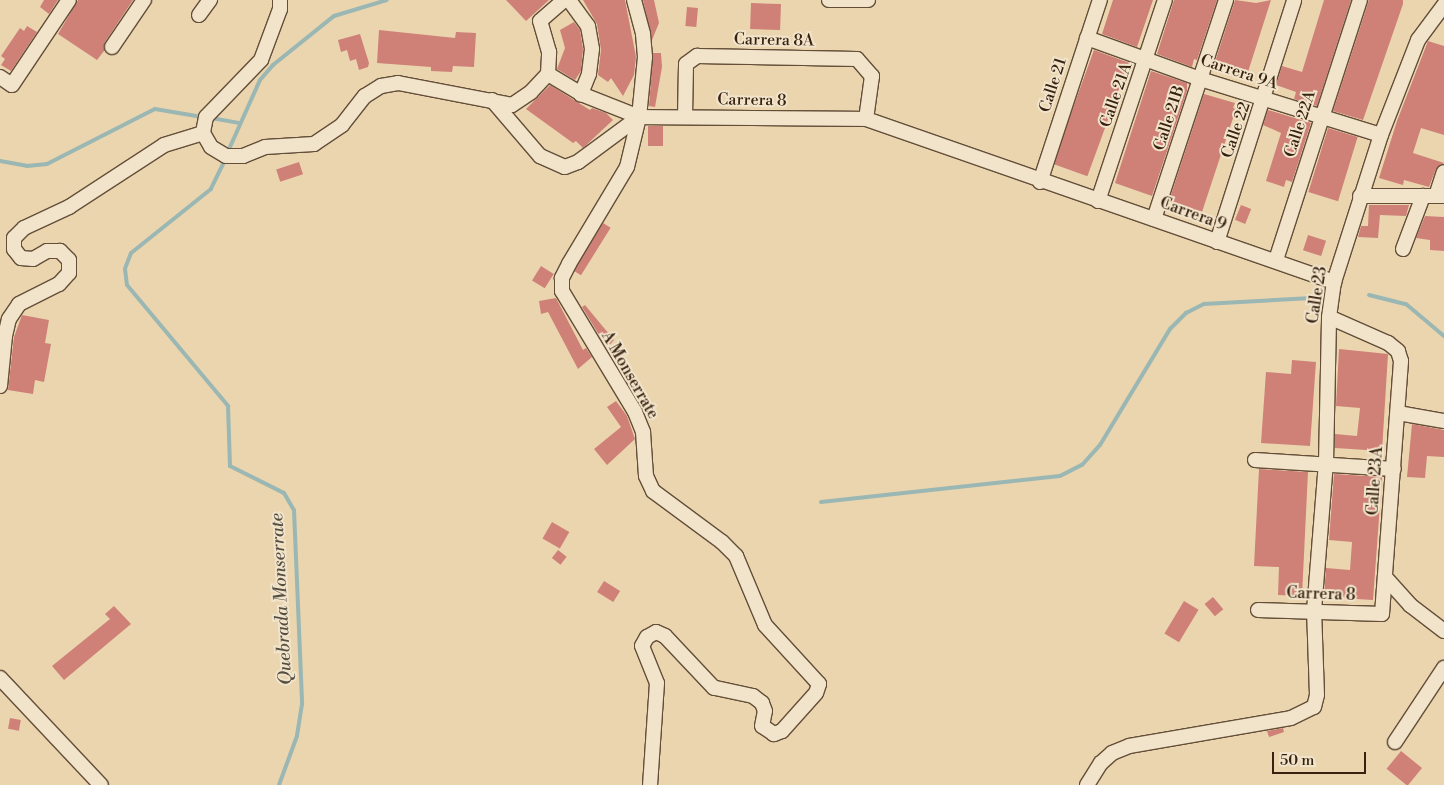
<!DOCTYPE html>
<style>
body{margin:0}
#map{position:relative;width:1444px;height:785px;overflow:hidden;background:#ead5af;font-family:"Libre Bodoni",serif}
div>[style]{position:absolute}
.stream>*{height:4px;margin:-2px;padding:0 2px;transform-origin:2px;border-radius:2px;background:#9ab7b3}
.building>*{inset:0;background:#cf8178;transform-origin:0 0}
.roads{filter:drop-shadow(1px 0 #644e38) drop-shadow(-1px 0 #644e38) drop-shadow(0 1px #644e38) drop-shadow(0 -1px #644e38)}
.minor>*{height:14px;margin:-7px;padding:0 7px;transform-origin:7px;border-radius:7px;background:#f1e4cb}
span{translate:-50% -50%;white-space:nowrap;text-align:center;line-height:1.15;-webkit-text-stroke:4px #f1e4cb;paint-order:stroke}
.street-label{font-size:16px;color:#372110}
.water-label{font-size:18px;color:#554e41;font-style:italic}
.scale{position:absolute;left:1272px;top:752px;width:94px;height:22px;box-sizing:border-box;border:2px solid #372110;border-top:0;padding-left:6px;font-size:15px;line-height:18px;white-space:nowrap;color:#372110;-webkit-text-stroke:4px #f1e4cb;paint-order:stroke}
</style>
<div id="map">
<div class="stream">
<i style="left:211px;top:118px;width:28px;rotate:10deg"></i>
<i style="left:230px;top:147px;width:73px;rotate:-65.9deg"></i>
<i style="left:260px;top:80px;width:20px;rotate:-49deg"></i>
<i style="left:273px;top:65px;width:78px;rotate:-38.8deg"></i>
<i style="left:334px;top:16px;width:55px;rotate:-16.8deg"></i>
<i style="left:0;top:161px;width:27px;rotate:10deg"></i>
<i style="left:27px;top:166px;width:20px;rotate:-6deg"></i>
<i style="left:47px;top:164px;width:121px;rotate:-27deg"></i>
<i style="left:155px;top:109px;width:42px;rotate:9.7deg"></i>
<i style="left:224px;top:162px;width:30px;rotate:116deg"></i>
<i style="left:211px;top:189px;width:102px;rotate:141.3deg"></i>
<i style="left:131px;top:253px;width:17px;rotate:111deg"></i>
<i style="left:125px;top:269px;width:16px;rotate:83deg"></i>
<i style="left:127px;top:285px;width:158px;rotate:50.1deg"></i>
<i style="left:228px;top:406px;width:60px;rotate:88.1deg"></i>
<i style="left:230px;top:466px;width:60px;rotate:26.6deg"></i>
<i style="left:284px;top:493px;width:20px;rotate:60deg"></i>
<i style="left:294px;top:510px;width:194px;rotate:87.6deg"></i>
<i style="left:302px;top:704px;width:32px;rotate:99deg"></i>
<i style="left:297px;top:736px;width:52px;rotate:110.2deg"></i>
<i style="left:1369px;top:295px;width:38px;rotate:14deg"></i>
<i style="left:1406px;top:304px;width:50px;rotate:40.1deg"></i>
<i style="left:821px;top:502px;width:240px;rotate:-6.2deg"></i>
<i style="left:1060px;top:476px;width:25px;rotate:-27deg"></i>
<i style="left:1082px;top:465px;width:27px;rotate:-48deg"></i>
<i style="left:1100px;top:445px;width:135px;rotate:-58.9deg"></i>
<i style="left:1170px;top:329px;width:23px;rotate:-45deg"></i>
<i style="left:1186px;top:313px;width:20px;rotate:-27deg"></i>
<i style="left:1204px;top:304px;width:108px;rotate:-3.2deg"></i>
</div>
<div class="building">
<i style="clip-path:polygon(44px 0,58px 0,49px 14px,40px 7px)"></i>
<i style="clip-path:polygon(78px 0,133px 0,105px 42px,104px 51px,97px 60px,58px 34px)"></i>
<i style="clip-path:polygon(506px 0,549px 0,526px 21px)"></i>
<i style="clip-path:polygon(583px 0,625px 0,636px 57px,634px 75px,623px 96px,611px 78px,608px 82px,598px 75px,601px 50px,597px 24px)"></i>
<i style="clip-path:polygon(643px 0,654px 0,659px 23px,652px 40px)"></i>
<i style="clip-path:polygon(1113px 0,1153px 0,1137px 47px,1102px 34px)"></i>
<i style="clip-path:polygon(1174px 0,1217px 0,1197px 60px,1194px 59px,1192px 67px,1157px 54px)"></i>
<i style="clip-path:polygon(1235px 0,1256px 3px,1271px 0,1247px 75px,1214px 65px)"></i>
<i style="clip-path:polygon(1324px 0,1351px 0,1317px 106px,1294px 99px,1296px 92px,1276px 85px,1282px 66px,1302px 72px)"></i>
<i style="clip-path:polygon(1369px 0,1403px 0,1403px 4px,1363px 120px,1333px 111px)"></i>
<i style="left:751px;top:3px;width:30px;height:26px;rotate:2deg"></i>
<i style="left:687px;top:7px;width:11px;height:19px;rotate:5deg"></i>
<i style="clip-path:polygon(574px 22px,580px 30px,583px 49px,581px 71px,575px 80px,557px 69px,565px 48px,560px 30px)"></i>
<i style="clip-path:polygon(27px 26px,37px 32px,11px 71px,1px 65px,5px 59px,1px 56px,20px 28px,24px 31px)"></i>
<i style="clip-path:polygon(379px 30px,455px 38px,456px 32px,476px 33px,474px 67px,453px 66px,452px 72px,431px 71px,431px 67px,377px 63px)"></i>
<i style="clip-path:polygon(360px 34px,369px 63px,368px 67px,359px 70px,356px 59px,350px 61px,347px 50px,341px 52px,338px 40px)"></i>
<i style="clip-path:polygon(1428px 41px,1444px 46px,1444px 135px,1421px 128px,1413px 153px,1444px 163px,1436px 169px,1429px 187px,1404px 180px,1403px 185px,1379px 178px,1397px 121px)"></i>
<i style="left:1094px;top:50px;width:37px;height:121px;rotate:20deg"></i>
<i style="clip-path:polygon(653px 53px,661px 53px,662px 67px,655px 107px,649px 106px)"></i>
<i style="clip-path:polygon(1151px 71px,1187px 83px,1187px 91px,1152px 196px,1115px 183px)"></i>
<i style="clip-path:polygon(550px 85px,590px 110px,592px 108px,606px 113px,613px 120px,583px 148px,576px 141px,573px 143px,526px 109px)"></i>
<i style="clip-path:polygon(1204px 94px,1235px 103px,1233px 108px,1236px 109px,1202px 212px,1169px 201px)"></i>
<i style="clip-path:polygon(1268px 110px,1311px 123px,1292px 182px,1286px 180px,1284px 187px,1266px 181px,1281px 133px,1263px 125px)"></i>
<i style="left:648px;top:126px;width:15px;height:20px"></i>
<i style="left:1328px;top:128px;width:31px;height:67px;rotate:17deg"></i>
<i style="left:299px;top:162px;width:13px;height:24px;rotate:72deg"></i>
<i style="left:1241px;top:205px;width:11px;height:16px;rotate:22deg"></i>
<i style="clip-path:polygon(1369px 205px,1409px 205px,1406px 216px,1380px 215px,1378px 238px,1358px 237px,1361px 226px,1368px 226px)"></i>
<i style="clip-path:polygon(1425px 216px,1444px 217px,1444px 251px,1430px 250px,1430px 240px,1416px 238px)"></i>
<i style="left:603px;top:223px;width:9px;height:56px;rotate:32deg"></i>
<i style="left:1308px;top:235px;width:19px;height:16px;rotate:18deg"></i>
<i style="left:541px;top:266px;width:15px;height:17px;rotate:32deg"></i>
<i style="clip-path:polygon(556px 298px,583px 350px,586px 348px,592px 357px,578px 369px,548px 312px,541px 314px,539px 301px)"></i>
<i style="clip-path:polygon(585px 305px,614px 340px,607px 348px,582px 307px)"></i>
<i style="clip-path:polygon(22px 315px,49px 320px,45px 343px,51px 344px,44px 382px,35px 380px,33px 394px,8px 390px,14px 337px)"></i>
<i style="clip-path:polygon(1339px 349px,1388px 354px,1382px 451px,1335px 448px,1335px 434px,1357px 436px,1360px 408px,1336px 406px)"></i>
<i style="clip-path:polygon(1292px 360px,1316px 362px,1310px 446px,1261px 443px,1266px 372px,1291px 374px)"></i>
<i style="clip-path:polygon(616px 401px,627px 416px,635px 439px,607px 465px,594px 449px,621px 427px,607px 407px)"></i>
<i style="clip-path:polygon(1412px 424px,1444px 430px,1444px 457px,1427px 456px,1425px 478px,1407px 477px)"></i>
<i style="clip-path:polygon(1259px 469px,1308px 472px,1302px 596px,1278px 595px,1279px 567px,1254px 566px)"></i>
<i style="clip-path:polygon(1334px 474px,1382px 477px,1373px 600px,1324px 597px,1326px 568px,1350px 570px,1352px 542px,1329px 540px)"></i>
<i style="left:552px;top:522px;width:20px;height:19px;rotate:30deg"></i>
<i style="left:558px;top:550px;width:11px;height:10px;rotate:38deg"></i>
<i style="left:604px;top:581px;width:19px;height:13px;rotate:32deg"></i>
<i style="left:1213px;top:597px;width:16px;height:11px;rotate:50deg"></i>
<i style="left:1184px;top:601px;width:17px;height:38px;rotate:31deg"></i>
<i style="clip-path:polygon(114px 606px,131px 624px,64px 680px,52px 666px,110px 619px,105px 614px)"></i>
<i style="left:10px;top:718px;width:11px;height:11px;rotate:10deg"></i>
<i style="clip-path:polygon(1283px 728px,1284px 732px,1269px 737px,1267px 731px)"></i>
<i style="left:1401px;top:751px;width:27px;height:23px;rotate:39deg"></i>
</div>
<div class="roads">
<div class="minor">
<i style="left:280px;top:0;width:9px;rotate:90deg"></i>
<i style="left:280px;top:9px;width:54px;rotate:110.4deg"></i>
<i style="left:261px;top:60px;width:79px;rotate:134deg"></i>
<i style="left:206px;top:117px;width:16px;rotate:101deg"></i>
<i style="left:203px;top:133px;width:16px;rotate:60deg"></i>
<i style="left:211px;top:147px;width:17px;rotate:31deg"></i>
<i style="left:226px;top:156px;width:17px"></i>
<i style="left:243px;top:156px;width:24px;rotate:-22deg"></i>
<i style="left:265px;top:147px;width:49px;rotate:-3.5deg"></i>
<i style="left:314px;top:144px;width:34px;rotate:-34deg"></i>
<i style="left:342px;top:125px;width:37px;rotate:-52deg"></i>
<i style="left:365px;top:96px;width:19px;rotate:-32deg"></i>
<i style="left:381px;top:86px;width:17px;rotate:-10deg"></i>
<i style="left:398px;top:83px;width:116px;rotate:10.9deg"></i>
<i style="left:512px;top:105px;width:23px;rotate:-34deg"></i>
<i style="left:531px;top:92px;width:25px;rotate:-47deg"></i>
<i style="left:548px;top:74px;width:22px;rotate:-87deg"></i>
<i style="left:549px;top:52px;width:32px;rotate:-106deg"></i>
<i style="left:540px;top:21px;width:32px;rotate:-41deg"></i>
<i style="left:569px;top:0;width:32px;rotate:54deg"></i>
<i style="left:588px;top:26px;width:23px;rotate:80deg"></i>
<i style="left:592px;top:49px;width:25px;rotate:97deg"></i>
<i style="left:589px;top:74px;width:22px;rotate:112deg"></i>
<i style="left:634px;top:0;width:35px;rotate:75deg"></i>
<i style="left:643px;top:34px;width:23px;rotate:85deg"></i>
<i style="left:645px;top:57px;width:60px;rotate:95.7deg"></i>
<i style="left:639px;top:117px;width:51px;rotate:103.5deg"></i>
<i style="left:627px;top:167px;width:113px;rotate:120.9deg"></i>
<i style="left:569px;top:264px;width:16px;rotate:117deg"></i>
<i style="left:562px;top:278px;width:13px;rotate:90deg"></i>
<i style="left:562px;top:291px;width:141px;rotate:58.9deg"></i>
<i style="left:635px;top:412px;width:22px;rotate:68deg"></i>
<i style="left:643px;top:432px;width:44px;rotate:86.1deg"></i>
<i style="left:646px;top:476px;width:17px;rotate:65deg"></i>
<i style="left:653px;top:491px;width:86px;rotate:36.5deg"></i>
<i style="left:722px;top:542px;width:20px;rotate:45deg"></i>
<i style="left:736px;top:556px;width:75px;rotate:67.2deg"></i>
<i style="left:765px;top:625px;width:80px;rotate:47.5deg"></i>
<i style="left:819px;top:684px;width:9px;rotate:108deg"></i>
<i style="left:816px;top:693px;width:51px;rotate:131.8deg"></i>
<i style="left:782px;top:731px;width:9px;rotate:159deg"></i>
<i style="left:774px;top:734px;width:14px;rotate:-146deg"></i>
<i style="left:762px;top:726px;width:15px;rotate:-79deg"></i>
<i style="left:765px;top:711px;width:9px;rotate:-111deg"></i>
<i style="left:762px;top:703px;width:11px;rotate:-142deg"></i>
<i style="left:753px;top:696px;width:40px;rotate:-168deg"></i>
<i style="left:714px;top:688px;width:71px;rotate:-133.3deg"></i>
<i style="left:665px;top:636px;width:10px;rotate:-156deg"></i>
<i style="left:656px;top:632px;width:10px;rotate:151deg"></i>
<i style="left:647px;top:637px;width:10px;rotate:119deg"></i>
<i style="left:642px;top:646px;width:40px;rotate:68deg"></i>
<i style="left:657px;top:683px;width:102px;rotate:93.9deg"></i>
<i style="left:829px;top:0;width:39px"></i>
<i style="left:199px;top:15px;width:19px;rotate:-54deg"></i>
<i style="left:1087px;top:38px;width:120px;rotate:19.9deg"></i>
<i style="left:1200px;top:79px;width:189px;rotate:17.2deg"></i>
<i style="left:112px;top:47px;width:57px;rotate:-55.8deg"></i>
<i style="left:548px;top:74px;width:39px;rotate:31deg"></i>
<i style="left:581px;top:94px;width:62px;rotate:21.6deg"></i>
<i style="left:639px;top:117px;width:227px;rotate:0.5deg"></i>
<i style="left:866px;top:119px;width:496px;rotate:19.2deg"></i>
<i style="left:0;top:77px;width:14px;rotate:34deg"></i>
<i style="left:12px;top:85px;width:102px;rotate:-56.2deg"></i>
<i style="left:492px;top:100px;width:74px;rotate:49.4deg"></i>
<i style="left:540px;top:156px;width:27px;rotate:24deg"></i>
<i style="left:565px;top:167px;width:14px;rotate:-21deg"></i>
<i style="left:578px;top:162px;width:76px;rotate:-36.4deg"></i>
<i style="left:685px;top:117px;width:53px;rotate:-88.9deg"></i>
<i style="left:686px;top:64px;width:14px;rotate:-36deg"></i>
<i style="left:697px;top:56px;width:160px;rotate:1.1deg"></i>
<i style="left:857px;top:59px;width:23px;rotate:49deg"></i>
<i style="left:872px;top:76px;width:43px;rotate:97.9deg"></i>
<i style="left:1040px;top:182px;width:192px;rotate:-71.8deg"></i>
<i style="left:1360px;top:196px;width:84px"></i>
<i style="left:1436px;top:196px;width:25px;rotate:-72deg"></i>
<i style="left:1098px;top:201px;width:212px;rotate:-71.6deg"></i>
<i style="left:1154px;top:219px;width:231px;rotate:-71.8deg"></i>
<i style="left:1217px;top:242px;width:254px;rotate:-72.3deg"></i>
<i style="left:1403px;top:249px;width:57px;rotate:-69.3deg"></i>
<i style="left:1276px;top:260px;width:273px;rotate:-72.1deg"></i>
<i style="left:0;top:386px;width:50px;rotate:-84.3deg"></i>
<i style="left:5px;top:336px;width:17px;rotate:-77deg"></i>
<i style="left:9px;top:319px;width:18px;rotate:-56deg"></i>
<i style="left:19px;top:304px;width:45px;rotate:-26.6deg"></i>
<i style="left:59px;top:284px;width:15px;rotate:-48deg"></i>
<i style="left:69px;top:273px;width:13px;rotate:-90deg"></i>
<i style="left:69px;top:260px;width:13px;rotate:-135deg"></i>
<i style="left:60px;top:251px;width:13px;rotate:180deg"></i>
<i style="left:47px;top:251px;width:16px;rotate:150deg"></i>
<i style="left:33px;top:259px;width:12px;rotate:-175deg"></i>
<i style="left:21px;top:258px;width:11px;rotate:-128deg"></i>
<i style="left:14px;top:249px;width:11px;rotate:-90deg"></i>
<i style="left:14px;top:238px;width:14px;rotate:-45deg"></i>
<i style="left:24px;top:228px;width:50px;rotate:-25deg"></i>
<i style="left:69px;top:207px;width:113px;rotate:-33.1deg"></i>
<i style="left:164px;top:145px;width:41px;rotate:-17.1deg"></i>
<i style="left:1398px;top:413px;width:47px;rotate:9.9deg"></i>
<i style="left:1255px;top:460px;width:139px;rotate:3.7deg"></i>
<i style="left:1385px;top:577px;width:38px;rotate:48deg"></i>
<i style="left:1410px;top:605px;width:43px;rotate:37.4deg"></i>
<i style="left:1258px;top:610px;width:124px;rotate:1.8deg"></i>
<i style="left:1382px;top:614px;width:254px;rotate:-85.7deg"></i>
<i style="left:1401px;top:361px;width:10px;rotate:-107deg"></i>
<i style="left:1398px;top:351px;width:13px;rotate:-141deg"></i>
<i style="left:1388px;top:343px;width:64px;rotate:-156.2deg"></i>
<i style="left:0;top:678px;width:147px;rotate:46.7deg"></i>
<i style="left:1395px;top:742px;width:89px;rotate:-56.5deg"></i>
<i style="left:1087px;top:785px;width:26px;rotate:-58deg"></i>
<i style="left:1101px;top:763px;width:15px;rotate:-42deg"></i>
<i style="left:1112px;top:753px;width:18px;rotate:-22deg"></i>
<i style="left:1129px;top:746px;width:164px;rotate:-9.8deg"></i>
<i style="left:1291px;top:718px;width:25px;rotate:-26deg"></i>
<i style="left:1314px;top:707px;width:12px;rotate:-76deg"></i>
<i style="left:1317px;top:695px;width:84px;rotate:-92deg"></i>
<i style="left:1314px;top:611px;width:148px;rotate:-85.4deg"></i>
<i style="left:1326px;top:463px;width:146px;rotate:-88.8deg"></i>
<i style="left:1329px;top:317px;width:35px;rotate:-82deg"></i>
<i style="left:1334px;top:282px;width:154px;rotate:-72.3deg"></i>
<i style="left:1381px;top:135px;width:102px;rotate:-68.7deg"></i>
<i style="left:1418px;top:40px;width:44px;rotate:-53.4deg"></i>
</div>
</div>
<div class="street-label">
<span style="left:774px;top:40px;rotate:1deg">Carrera 8A</span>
<span style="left:1239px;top:72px;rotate:18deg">Carrera 9A</span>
<span style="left:1053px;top:85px;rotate:-72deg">Calle 21</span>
<span style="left:1116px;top:95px;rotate:-71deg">Calle 21A</span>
<span style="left:752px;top:100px;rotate:1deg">Carrera 8</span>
<span style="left:1169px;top:118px;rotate:-72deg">Calle 21B</span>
<span style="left:1300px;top:124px;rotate:-72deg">Calle 22A</span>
<span style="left:1236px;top:130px;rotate:-71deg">Calle 22</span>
<span style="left:1193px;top:214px;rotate:20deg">Carrera 9</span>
<span style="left:1317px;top:295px;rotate:-81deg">Calle 23</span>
<span style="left:630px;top:375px;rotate:60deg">A Monserrate</span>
<span style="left:1375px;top:481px;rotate:-86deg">Calle 23A</span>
<span style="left:1321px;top:594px;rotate:2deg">Carrera 8</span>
</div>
<div class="water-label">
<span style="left:282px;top:599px;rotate:-93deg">Quebrada Monserrate</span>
</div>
<div class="scale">50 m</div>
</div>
